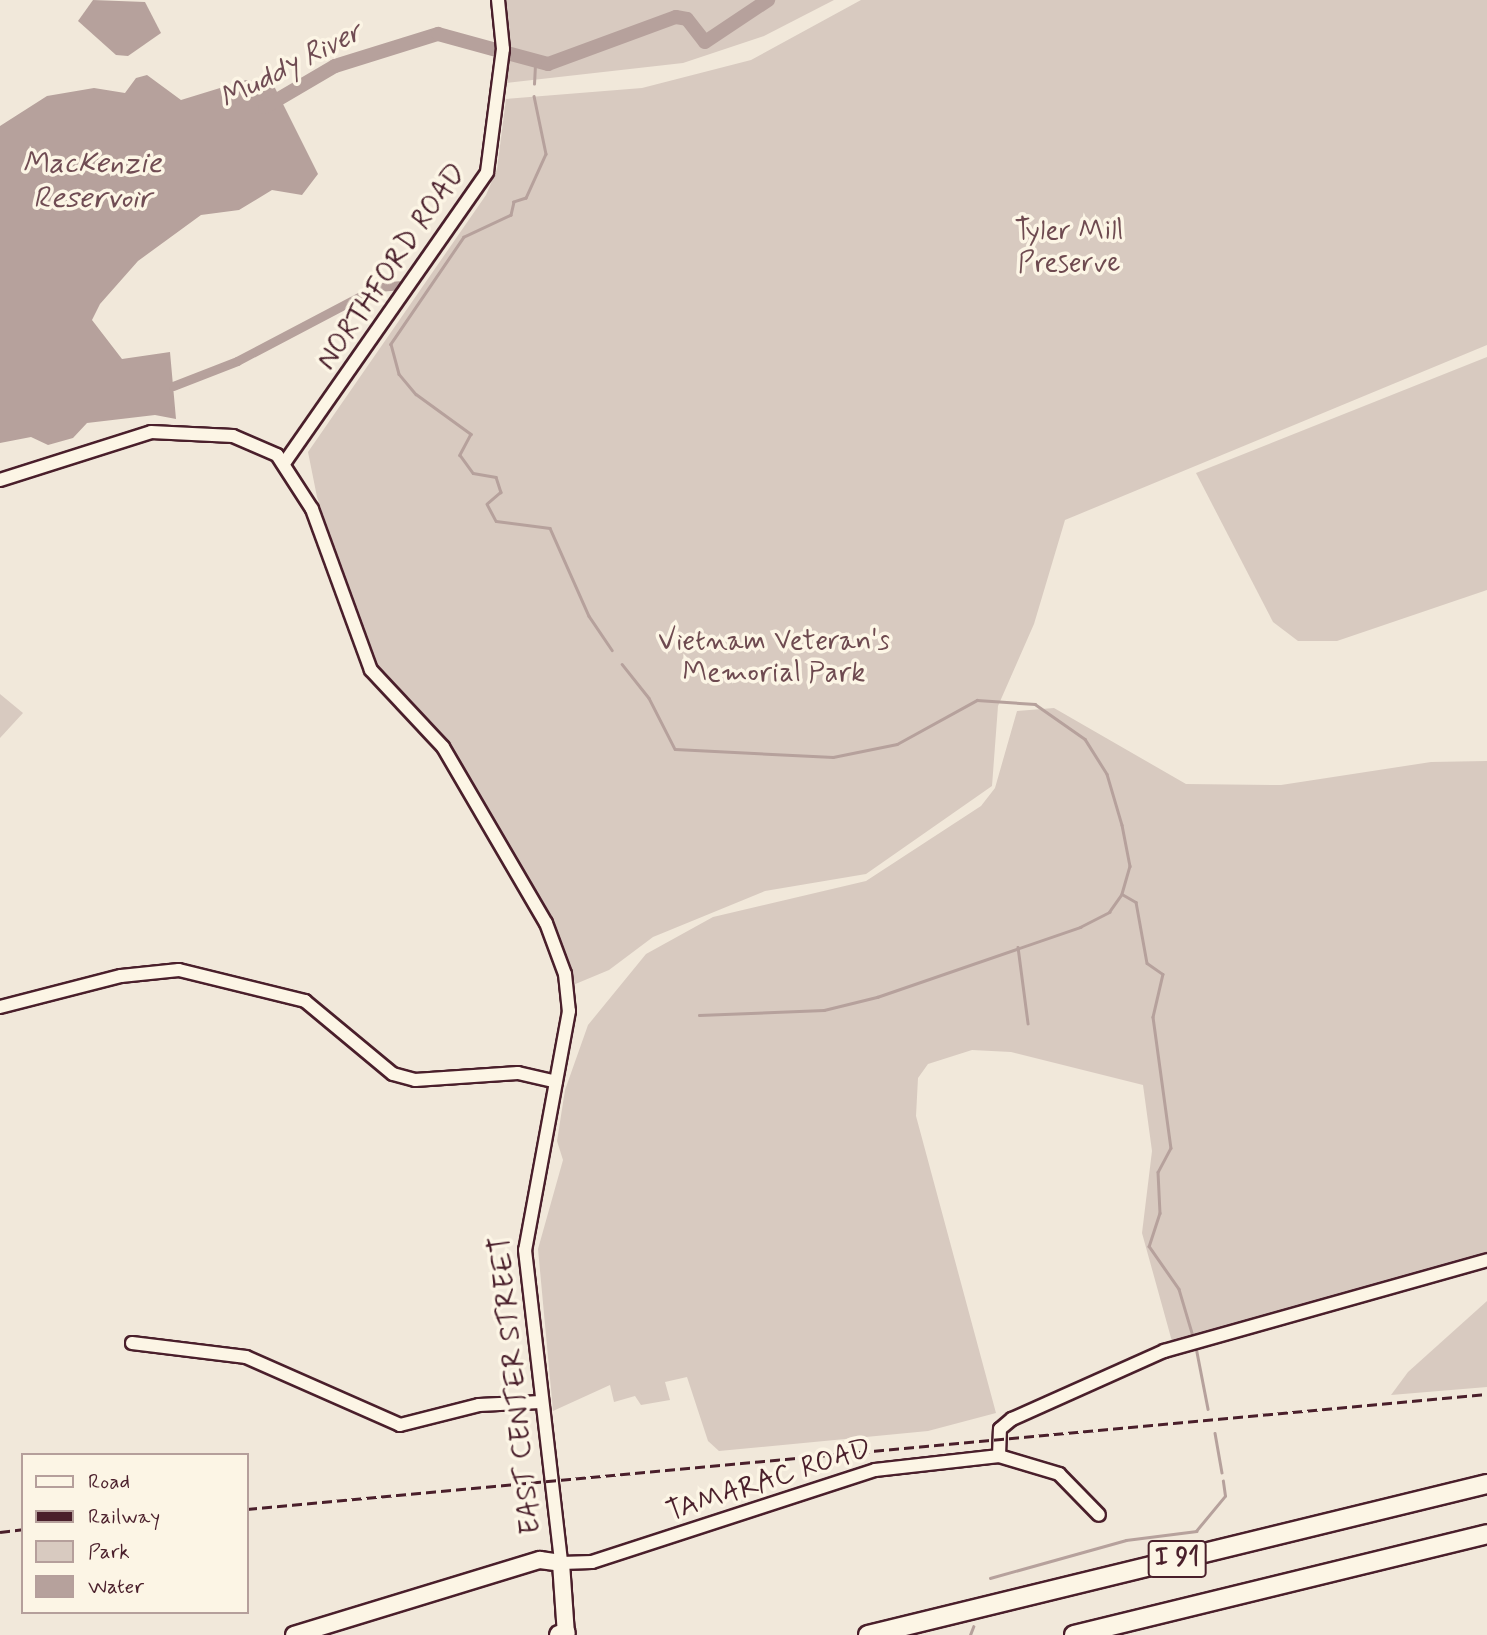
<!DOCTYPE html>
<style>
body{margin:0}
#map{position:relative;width:1487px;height:1635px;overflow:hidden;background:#f1e8da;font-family:Mynerve,sans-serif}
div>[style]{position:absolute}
.green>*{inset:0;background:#d8cac0}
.water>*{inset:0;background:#b6a19c}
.stream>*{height:2.5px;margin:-1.25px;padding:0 1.25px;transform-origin:1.25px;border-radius:1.25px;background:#b6a19c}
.canal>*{height:9px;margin:-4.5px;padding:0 4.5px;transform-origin:4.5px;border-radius:4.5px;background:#b6a19c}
.river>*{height:14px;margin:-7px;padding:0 7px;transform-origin:7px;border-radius:7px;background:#b6a19c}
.roads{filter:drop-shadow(2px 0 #4a1f2b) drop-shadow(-2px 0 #4a1f2b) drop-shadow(0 2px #4a1f2b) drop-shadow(0 -2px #4a1f2b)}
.minor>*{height:12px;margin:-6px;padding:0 6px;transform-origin:6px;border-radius:6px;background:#fcf5e5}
.major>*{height:16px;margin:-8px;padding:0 8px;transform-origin:8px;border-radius:8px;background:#fcf5e5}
.highway>*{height:18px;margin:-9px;padding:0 9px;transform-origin:9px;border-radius:9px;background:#fcf5e5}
.rail>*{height:2.5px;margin-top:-1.25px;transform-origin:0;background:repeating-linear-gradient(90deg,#4a1f2b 0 10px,transparent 0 15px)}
span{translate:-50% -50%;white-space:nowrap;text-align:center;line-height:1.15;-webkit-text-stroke:7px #fcf5e5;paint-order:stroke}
.shield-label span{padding:2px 5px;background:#fcf5e5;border:2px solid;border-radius:5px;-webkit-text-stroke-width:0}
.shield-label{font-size:26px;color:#4a1f2b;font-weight:700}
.park-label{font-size:28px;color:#6e4a50}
.street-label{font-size:28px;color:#4a1f2b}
.water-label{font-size:30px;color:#704c53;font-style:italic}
.legend{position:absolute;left:21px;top:1453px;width:228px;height:161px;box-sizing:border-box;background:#fcf5e5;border:2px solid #b59f9b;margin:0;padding:9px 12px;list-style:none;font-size:21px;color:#4a1f2b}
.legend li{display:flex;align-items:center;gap:14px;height:35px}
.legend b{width:35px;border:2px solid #b59f9b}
</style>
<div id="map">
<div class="green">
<i style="clip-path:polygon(505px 0,834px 0,764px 36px,683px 63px,506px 83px)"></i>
<i style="clip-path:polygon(861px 0,1487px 0,1487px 345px,1065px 520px,1034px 624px,998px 706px,992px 786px,866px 874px,765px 891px,653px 937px,609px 970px,573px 985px,551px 920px,454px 752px,375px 664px,317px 497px,308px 452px,486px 195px,497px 169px,506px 99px,642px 88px,751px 60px)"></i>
<i style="clip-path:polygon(1487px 357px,1487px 590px,1337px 641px,1298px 641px,1273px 622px,1196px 473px)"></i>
<i style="clip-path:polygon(0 694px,23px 713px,0 738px)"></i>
<i style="clip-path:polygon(1054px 708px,1186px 784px,1281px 785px,1431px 762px,1487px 761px,1487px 1253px,1173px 1345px,1142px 1233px,1152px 1151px,1143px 1085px,1011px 1052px,972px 1050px,928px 1064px,918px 1078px,916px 1116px,996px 1413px,928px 1431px,719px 1451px,708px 1441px,687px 1377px,665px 1382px,670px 1400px,641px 1405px,635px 1396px,614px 1402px,610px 1385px,553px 1411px,538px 1249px,563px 1160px,557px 1141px,565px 1090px,588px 1025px,646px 954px,713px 917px,866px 881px,981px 806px,995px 788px,1017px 711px)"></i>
<i style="clip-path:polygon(1487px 1301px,1487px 1387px,1391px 1395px,1408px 1372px)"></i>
</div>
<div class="water">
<i style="clip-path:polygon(93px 0,145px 2px,161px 33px,128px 56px,116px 55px,78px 21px)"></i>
<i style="clip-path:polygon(147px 75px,181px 100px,246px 80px,273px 84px,318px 174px,302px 195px,272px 190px,239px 210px,201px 215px,138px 261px,100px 304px,92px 320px,122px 359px,170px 352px,176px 419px,155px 415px,87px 423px,73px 438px,48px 445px,31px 437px,0 443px,0 126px,47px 96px,94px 88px,125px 93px,136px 78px)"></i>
</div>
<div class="stream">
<i style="left:534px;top:84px;width:21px;rotate:-87deg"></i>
<i style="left:534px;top:96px;width:59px;rotate:78.3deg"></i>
<i style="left:546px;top:154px;width:48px;rotate:114.4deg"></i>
<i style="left:526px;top:198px;width:13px;rotate:162deg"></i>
<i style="left:514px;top:202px;width:13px;rotate:103deg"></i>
<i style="left:511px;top:215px;width:52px;rotate:154.9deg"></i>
<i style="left:464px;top:237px;width:130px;rotate:124.3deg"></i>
<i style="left:391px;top:344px;width:31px;rotate:75deg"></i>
<i style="left:399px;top:374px;width:26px;rotate:50deg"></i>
<i style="left:416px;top:394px;width:68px;rotate:36deg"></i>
<i style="left:471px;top:434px;width:24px;rotate:118deg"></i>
<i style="left:460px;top:455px;width:22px;rotate:54deg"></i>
<i style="left:473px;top:473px;width:23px;rotate:10deg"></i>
<i style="left:496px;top:477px;width:16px;rotate:72deg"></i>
<i style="left:501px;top:492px;width:18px;rotate:139deg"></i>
<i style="left:487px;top:504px;width:19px;rotate:62deg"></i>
<i style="left:496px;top:521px;width:54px;rotate:7.4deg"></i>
<i style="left:550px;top:528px;width:96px;rotate:66.1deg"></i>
<i style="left:589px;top:616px;width:41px;rotate:55.9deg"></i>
<i style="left:622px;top:664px;width:43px;rotate:51.5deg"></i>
<i style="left:649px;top:698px;width:57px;rotate:63deg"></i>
<i style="left:675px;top:749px;width:158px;rotate:2.9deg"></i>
<i style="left:833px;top:757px;width:65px;rotate:-11.5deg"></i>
<i style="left:897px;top:744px;width:91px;rotate:-28.8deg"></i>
<i style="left:977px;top:700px;width:58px;rotate:3.9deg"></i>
<i style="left:1035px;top:704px;width:61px;rotate:35deg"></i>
<i style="left:1085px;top:739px;width:41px;rotate:57.8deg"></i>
<i style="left:1107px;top:774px;width:53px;rotate:73.6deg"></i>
<i style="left:1122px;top:825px;width:42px;rotate:79deg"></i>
<i style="left:1130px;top:866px;width:29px;rotate:106deg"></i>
<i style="left:1122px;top:894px;width:16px;rotate:30deg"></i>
<i style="left:1136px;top:902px;width:62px;rotate:79.8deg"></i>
<i style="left:1147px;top:963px;width:19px;rotate:35deg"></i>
<i style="left:1163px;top:974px;width:44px;rotate:103.1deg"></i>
<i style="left:1153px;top:1017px;width:132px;rotate:82.2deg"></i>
<i style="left:1171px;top:1148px;width:27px;rotate:118deg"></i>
<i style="left:1158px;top:1172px;width:41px;rotate:87.2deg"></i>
<i style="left:1160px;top:1213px;width:35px;rotate:108deg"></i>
<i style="left:1149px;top:1246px;width:52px;rotate:55.1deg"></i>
<i style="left:1179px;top:1289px;width:46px;rotate:73.5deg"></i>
<i style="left:1018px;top:947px;width:77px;rotate:82.5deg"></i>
<i style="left:699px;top:1015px;width:125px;rotate:-2.3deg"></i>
<i style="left:824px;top:1010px;width:55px;rotate:-13.8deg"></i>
<i style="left:877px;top:997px;width:215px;rotate:-19deg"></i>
<i style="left:1080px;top:927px;width:33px;rotate:-27deg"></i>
<i style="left:1109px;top:912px;width:21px;rotate:-55deg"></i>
<i style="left:1196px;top:1347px;width:63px;rotate:79deg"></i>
<i style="left:1215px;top:1433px;width:40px;rotate:80deg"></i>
<i style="left:990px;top:1578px;width:141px;rotate:-15.6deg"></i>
<i style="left:1126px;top:1540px;width:71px;rotate:-7.3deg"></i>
<i style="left:1196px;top:1531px;width:45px;rotate:-50.4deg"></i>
<i style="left:1225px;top:1496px;width:15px;rotate:-98deg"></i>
<i style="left:970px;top:1635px;width:9px;rotate:-69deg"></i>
</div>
<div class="canal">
<i style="left:173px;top:386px;width:69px;rotate:-21.3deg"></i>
<i style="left:237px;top:361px;width:159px;rotate:-27.7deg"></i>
<i style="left:378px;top:287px;width:21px;rotate:-5deg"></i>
</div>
<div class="river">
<i style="left:265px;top:107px;width:81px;rotate:-30.4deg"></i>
<i style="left:335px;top:66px;width:108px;rotate:-17.3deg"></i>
<i style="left:438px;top:34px;width:114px;rotate:15.3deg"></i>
<i style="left:548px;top:64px;width:136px;rotate:-20.2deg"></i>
<i style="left:676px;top:17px;width:11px;rotate:10deg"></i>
<i style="left:687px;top:19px;width:29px;rotate:52deg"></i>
<i style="left:705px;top:42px;width:76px;rotate:-33.7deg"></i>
</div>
<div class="roads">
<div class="minor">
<i style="left:285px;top:462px;width:353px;rotate:-55.1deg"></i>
<i style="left:487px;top:172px;width:124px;rotate:-82.6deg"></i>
<i style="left:503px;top:49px;width:49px;rotate:-95.8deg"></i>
<i style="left:0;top:480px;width:158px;rotate:-17.6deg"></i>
<i style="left:151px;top:432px;width:82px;rotate:2.8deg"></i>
<i style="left:233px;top:436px;width:48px;rotate:23.4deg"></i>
<i style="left:277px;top:455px;width:64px;rotate:57.1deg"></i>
<i style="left:312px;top:509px;width:171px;rotate:69.9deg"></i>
<i style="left:371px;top:670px;width:105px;rotate:46.9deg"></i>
<i style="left:443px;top:747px;width:204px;rotate:59.7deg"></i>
<i style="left:546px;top:923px;width:54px;rotate:69.6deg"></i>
<i style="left:565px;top:974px;width:37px;rotate:84deg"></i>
<i style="left:569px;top:1011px;width:243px;rotate:100.4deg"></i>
<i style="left:525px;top:1250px;width:315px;rotate:83.4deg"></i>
<i style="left:561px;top:1563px;width:31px;rotate:-2deg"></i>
<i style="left:592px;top:1562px;width:298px;rotate:-18deg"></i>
<i style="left:875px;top:1470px;width:125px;rotate:-6.4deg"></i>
<i style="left:999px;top:1456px;width:63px;rotate:16.7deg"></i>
<i style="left:1059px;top:1474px;width:57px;rotate:45.7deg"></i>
<i style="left:0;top:1007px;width:125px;rotate:-14.4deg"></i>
<i style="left:121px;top:976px;width:58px;rotate:-5.9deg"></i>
<i style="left:179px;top:970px;width:130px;rotate:13.8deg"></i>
<i style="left:305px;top:1001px;width:114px;rotate:39.7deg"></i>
<i style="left:393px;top:1074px;width:23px;rotate:15deg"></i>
<i style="left:415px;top:1080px;width:103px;rotate:-3.9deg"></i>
<i style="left:518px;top:1073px;width:39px;rotate:13deg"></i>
<i style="left:132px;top:1343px;width:115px;rotate:7deg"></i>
<i style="left:246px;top:1357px;width:168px;rotate:23.8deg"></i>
<i style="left:400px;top:1425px;width:81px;rotate:-14.2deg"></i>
<i style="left:479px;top:1405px;width:62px;rotate:-2.8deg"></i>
<i style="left:999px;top:1456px;width:27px;rotate:-88deg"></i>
<i style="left:1000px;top:1429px;width:16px;rotate:-40deg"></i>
<i style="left:1012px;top:1419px;width:167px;rotate:-24.1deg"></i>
<i style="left:1164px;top:1351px;width:336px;rotate:-15.7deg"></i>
</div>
<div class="major">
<i style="left:294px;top:1635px;width:257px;rotate:-17deg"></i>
<i style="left:540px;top:1560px;width:21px;rotate:8deg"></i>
<i style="left:561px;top:1563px;width:72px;rotate:86deg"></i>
</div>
<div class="highway">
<i style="left:559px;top:1635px;width:7px;rotate:-16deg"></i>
<i style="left:868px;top:1635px;width:637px;rotate:-13.71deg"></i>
<i style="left:1074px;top:1635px;width:425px;rotate:-13.7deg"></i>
</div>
</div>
<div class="rail">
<i style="left:247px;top:1509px;width:1245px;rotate:-5.3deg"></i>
<i style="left:0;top:1532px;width:23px;rotate:-7deg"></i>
</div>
<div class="shield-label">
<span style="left:1177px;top:1559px">I 91</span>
</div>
<div class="park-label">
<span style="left:1069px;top:248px">Tyler Mill<br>Preserve</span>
<span style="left:774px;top:658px">Vietnam Veteran's<br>Memorial Park</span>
</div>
<div class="street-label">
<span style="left:392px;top:267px;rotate:-56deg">NORTHFORD ROAD</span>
<span style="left:517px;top:1385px;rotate:-96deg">EAST CENTER STREET</span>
<span style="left:769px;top:1481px;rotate:-18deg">TAMARAC ROAD</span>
</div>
<div class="water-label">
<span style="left:291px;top:66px;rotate:-27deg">Muddy River</span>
<span style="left:92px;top:181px">MacKenzie<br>Reservoir</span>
</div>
<ul class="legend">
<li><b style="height:9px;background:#fcf5e5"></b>Road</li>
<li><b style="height:9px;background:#4a1f2b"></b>Railway</li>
<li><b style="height:19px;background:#d8cac0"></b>Park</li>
<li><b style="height:19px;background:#b6a19c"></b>Water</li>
</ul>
</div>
